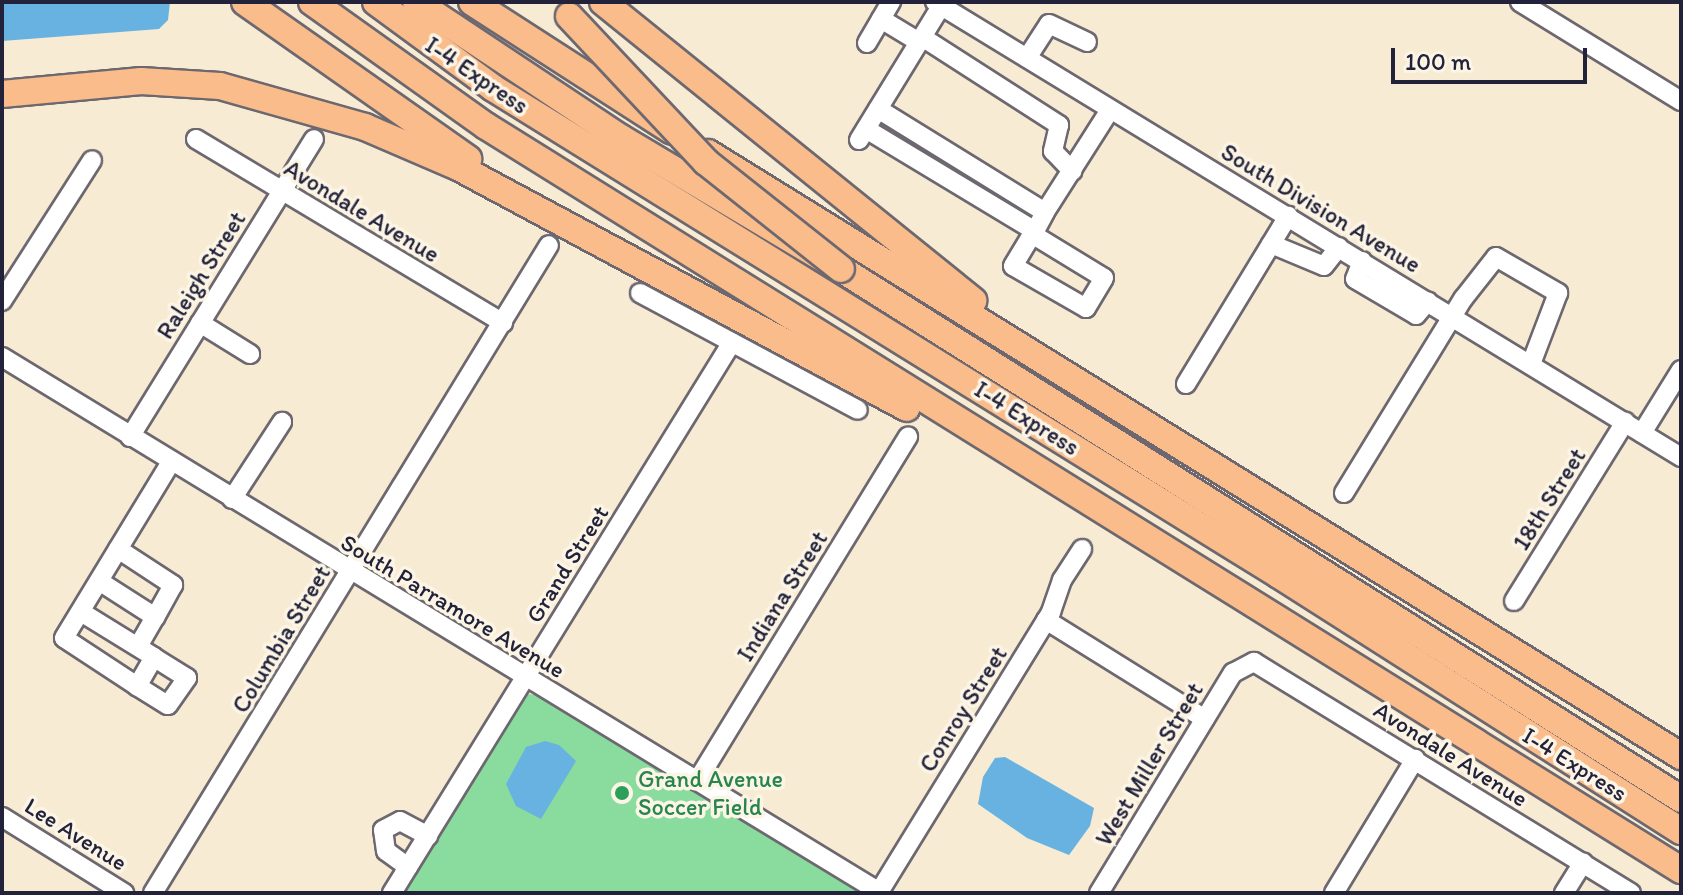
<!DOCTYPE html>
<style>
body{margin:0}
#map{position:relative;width:1683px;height:895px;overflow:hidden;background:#f7ebd3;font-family:Itim,sans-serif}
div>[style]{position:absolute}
.green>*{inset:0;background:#89dc9d}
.water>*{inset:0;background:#67b2e0}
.roads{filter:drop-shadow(2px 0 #6d6870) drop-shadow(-2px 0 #6d6870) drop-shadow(0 2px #6d6870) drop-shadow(0 -2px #6d6870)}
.minor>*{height:18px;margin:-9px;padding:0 9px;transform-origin:9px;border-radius:9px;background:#fff}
.highway>*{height:26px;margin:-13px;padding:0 13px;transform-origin:13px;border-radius:13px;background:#f9bc8a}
.bridges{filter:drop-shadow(2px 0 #6d6870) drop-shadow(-2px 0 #6d6870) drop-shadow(0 2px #6d6870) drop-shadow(0 -2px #6d6870)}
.highway-bridge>*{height:26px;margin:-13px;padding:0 13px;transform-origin:13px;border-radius:13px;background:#f9bc8a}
.dots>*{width:22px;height:22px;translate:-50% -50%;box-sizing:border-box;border:4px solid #fcf5e5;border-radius:50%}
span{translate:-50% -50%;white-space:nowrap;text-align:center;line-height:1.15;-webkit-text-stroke:7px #fcf5e5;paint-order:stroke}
.street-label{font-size:24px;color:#22223b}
.leisure-label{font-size:24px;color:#27864d}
.left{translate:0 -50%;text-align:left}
.frame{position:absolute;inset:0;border:4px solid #22223b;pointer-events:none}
.scale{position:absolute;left:1391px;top:48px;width:196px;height:36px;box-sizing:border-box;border:4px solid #22223b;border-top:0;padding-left:10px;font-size:24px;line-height:28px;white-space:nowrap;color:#22223b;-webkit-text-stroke:6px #fcf5e5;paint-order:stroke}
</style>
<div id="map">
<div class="green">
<i style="clip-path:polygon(529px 694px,540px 696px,862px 893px,400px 893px,520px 698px)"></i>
</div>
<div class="water">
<i style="clip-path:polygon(2px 2px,170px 2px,168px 20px,159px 29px,2px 41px)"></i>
<i style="clip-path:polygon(545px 741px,559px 745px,576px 761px,541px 819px,516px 806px,506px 784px,526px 747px)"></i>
<i style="clip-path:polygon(1005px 757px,1094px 808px,1090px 826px,1069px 855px,1027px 838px,978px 804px,983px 777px,995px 758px)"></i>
</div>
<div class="roads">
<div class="minor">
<i style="left:935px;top:2px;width:874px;rotate:31.38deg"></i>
<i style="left:1520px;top:2px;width:189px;rotate:31.6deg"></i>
<i style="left:881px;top:19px;width:44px;rotate:31.2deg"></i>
<i style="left:922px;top:37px;width:163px;rotate:32.7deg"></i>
<i style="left:1059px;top:125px;width:27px;rotate:103deg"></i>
<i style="left:1053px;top:151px;width:28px;rotate:46deg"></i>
<i style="left:867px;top:43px;width:48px;rotate:-59.7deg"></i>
<i style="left:1027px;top:58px;width:40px;rotate:-57.1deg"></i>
<i style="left:1049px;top:24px;width:42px;rotate:25.3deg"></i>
<i style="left:878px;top:109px;width:196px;rotate:31.7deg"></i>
<i style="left:866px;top:129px;width:197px;rotate:31.1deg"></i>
<i style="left:196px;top:139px;width:358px;rotate:30.9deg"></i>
<i style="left:859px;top:140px;width:157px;rotate:-58.5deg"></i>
<i style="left:1032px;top:234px;width:84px;rotate:31.4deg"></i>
<i style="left:1104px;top:278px;width:35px;rotate:121deg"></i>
<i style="left:1086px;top:308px;width:84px;rotate:-150.1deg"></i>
<i style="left:1013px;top:266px;width:37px;rotate:-59deg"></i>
<i style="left:1032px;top:234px;width:4px;rotate:-45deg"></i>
<i style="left:1035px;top:231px;width:21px;rotate:-62deg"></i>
<i style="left:1045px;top:212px;width:121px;rotate:-57.5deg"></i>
<i style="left:1271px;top:244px;width:57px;rotate:22.5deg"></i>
<i style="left:1324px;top:266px;width:24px;rotate:-52deg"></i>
<i style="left:1362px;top:261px;width:19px;rotate:111deg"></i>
<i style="left:1355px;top:279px;width:71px;rotate:30.5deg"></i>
<i style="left:1416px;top:315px;width:18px;rotate:-49deg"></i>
<i style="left:640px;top:293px;width:247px;rotate:28.2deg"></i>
<i style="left:2px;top:301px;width:167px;rotate:-57.4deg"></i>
<i style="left:200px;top:323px;width:59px;rotate:31.8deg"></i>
<i style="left:2px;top:357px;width:1030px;rotate:31.37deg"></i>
<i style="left:1186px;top:384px;width:197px;rotate:-58.7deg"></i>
<i style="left:1642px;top:433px;width:74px;rotate:-58.2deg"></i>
<i style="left:130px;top:437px;width:350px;rotate:-58.3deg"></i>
<i style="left:1344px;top:493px;width:228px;rotate:-58.5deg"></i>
<i style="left:1463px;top:299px;width:53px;rotate:-51.8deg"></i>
<i style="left:1496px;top:257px;width:72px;rotate:30.1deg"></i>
<i style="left:1558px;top:293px;width:76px;rotate:110.8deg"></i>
<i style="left:232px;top:499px;width:92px;rotate:-57deg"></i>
<i style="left:118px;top:549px;width:66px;rotate:33.2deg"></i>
<i style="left:173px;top:585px;width:37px;rotate:119deg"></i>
<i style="left:99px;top:581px;width:67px;rotate:32.7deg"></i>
<i style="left:155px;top:617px;width:34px;rotate:120deg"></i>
<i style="left:1514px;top:601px;width:211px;rotate:-58.2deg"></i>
<i style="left:81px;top:612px;width:86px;rotate:31.7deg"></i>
<i style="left:154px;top:657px;width:34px;rotate:120deg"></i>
<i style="left:137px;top:686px;width:87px;rotate:-146.7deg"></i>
<i style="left:64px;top:638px;width:206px;rotate:-58.7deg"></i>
<i style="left:1046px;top:620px;width:187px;rotate:31.9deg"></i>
<i style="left:137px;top:686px;width:36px;rotate:32deg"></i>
<i style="left:168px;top:705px;width:33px;rotate:-55deg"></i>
<i style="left:187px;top:678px;width:39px;rotate:-148deg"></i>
<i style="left:697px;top:781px;width:404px;rotate:-58.5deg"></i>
<i style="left:2px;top:817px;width:144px;rotate:31.9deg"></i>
<i style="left:408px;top:867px;width:27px;rotate:-144deg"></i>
<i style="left:386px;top:851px;width:21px;rotate:-98deg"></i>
<i style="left:383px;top:830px;width:19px;rotate:-28deg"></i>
<i style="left:400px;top:821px;width:32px;rotate:28deg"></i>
<i style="left:879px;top:892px;width:329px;rotate:-58.4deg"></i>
<i style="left:1051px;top:612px;width:34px;rotate:-71deg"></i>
<i style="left:1062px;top:580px;width:37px;rotate:-57deg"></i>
<i style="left:153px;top:893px;width:759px;rotate:-58.57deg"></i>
<i style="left:392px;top:893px;width:647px;rotate:-58.32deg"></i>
<i style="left:1099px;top:893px;width:258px;rotate:-58.7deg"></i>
<i style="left:1233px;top:673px;width:24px;rotate:-28deg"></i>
<i style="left:1254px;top:662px;width:442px;rotate:31.5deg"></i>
<i style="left:1334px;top:893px;width:157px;rotate:-58.8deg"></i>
<i style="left:1564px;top:893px;width:36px;rotate:-58deg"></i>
</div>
<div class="highway">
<i style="left:245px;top:2px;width:273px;rotate:35.1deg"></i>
<i style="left:312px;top:2px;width:214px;rotate:35.5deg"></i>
<i style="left:486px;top:126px;width:1408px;rotate:31.91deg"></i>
<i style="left:376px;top:2px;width:145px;rotate:36.3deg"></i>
<i style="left:493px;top:88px;width:925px;rotate:31.78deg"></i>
<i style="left:1279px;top:575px;width:477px;rotate:32.5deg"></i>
<i style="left:416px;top:2px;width:246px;rotate:33.6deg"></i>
<i style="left:621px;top:138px;width:256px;rotate:30.8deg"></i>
<i style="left:841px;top:269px;width:993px;rotate:32.25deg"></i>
<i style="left:472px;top:2px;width:238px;rotate:32.8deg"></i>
<i style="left:603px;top:2px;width:476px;rotate:38.9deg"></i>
<i style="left:2px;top:94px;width:140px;rotate:-5.3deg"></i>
<i style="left:141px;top:81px;width:79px;rotate:3.6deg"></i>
<i style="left:220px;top:86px;width:151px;rotate:15.8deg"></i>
<i style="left:365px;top:127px;width:103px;rotate:23.3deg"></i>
<i style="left:460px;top:168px;width:507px;rotate:28.23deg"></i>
<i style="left:708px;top:153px;width:1145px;rotate:31.79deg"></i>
</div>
</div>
<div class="bridges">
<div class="highway-bridge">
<i style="left:569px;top:16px;width:200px;rotate:46.8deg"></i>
<i style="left:706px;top:162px;width:172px;rotate:38.4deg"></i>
</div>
</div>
<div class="dots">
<i style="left:622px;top:793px;background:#2e9e5b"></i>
</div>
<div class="street-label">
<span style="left:477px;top:75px;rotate:34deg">I-4 Express</span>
<span style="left:1321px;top:208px;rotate:31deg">South Division Avenue</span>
<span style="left:362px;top:211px;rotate:31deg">Avondale Avenue</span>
<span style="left:201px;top:275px;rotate:-58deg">Raleigh Street</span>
<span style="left:1027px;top:418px;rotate:32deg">I-4 Express</span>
<span style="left:1549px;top:499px;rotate:-58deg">18th Street</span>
<span style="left:567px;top:564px;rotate:-58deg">Grand Street</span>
<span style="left:782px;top:596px;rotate:-58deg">Indiana Street</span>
<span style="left:453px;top:606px;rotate:31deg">South Parramore Avenue</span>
<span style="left:281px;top:639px;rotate:-59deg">Columbia Street</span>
<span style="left:963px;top:709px;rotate:-58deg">Conroy Street</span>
<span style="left:1451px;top:754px;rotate:32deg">Avondale Avenue</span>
<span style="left:1149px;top:764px;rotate:-59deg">West Miller Street</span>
<span style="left:1575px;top:764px;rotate:32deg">I-4 Express</span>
<span style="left:76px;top:834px;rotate:32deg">Lee Avenue</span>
</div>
<div class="leisure-label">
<span class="left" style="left:638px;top:793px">Grand Avenue<br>Soccer Field</span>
</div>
<div class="frame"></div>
<div class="scale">100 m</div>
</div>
